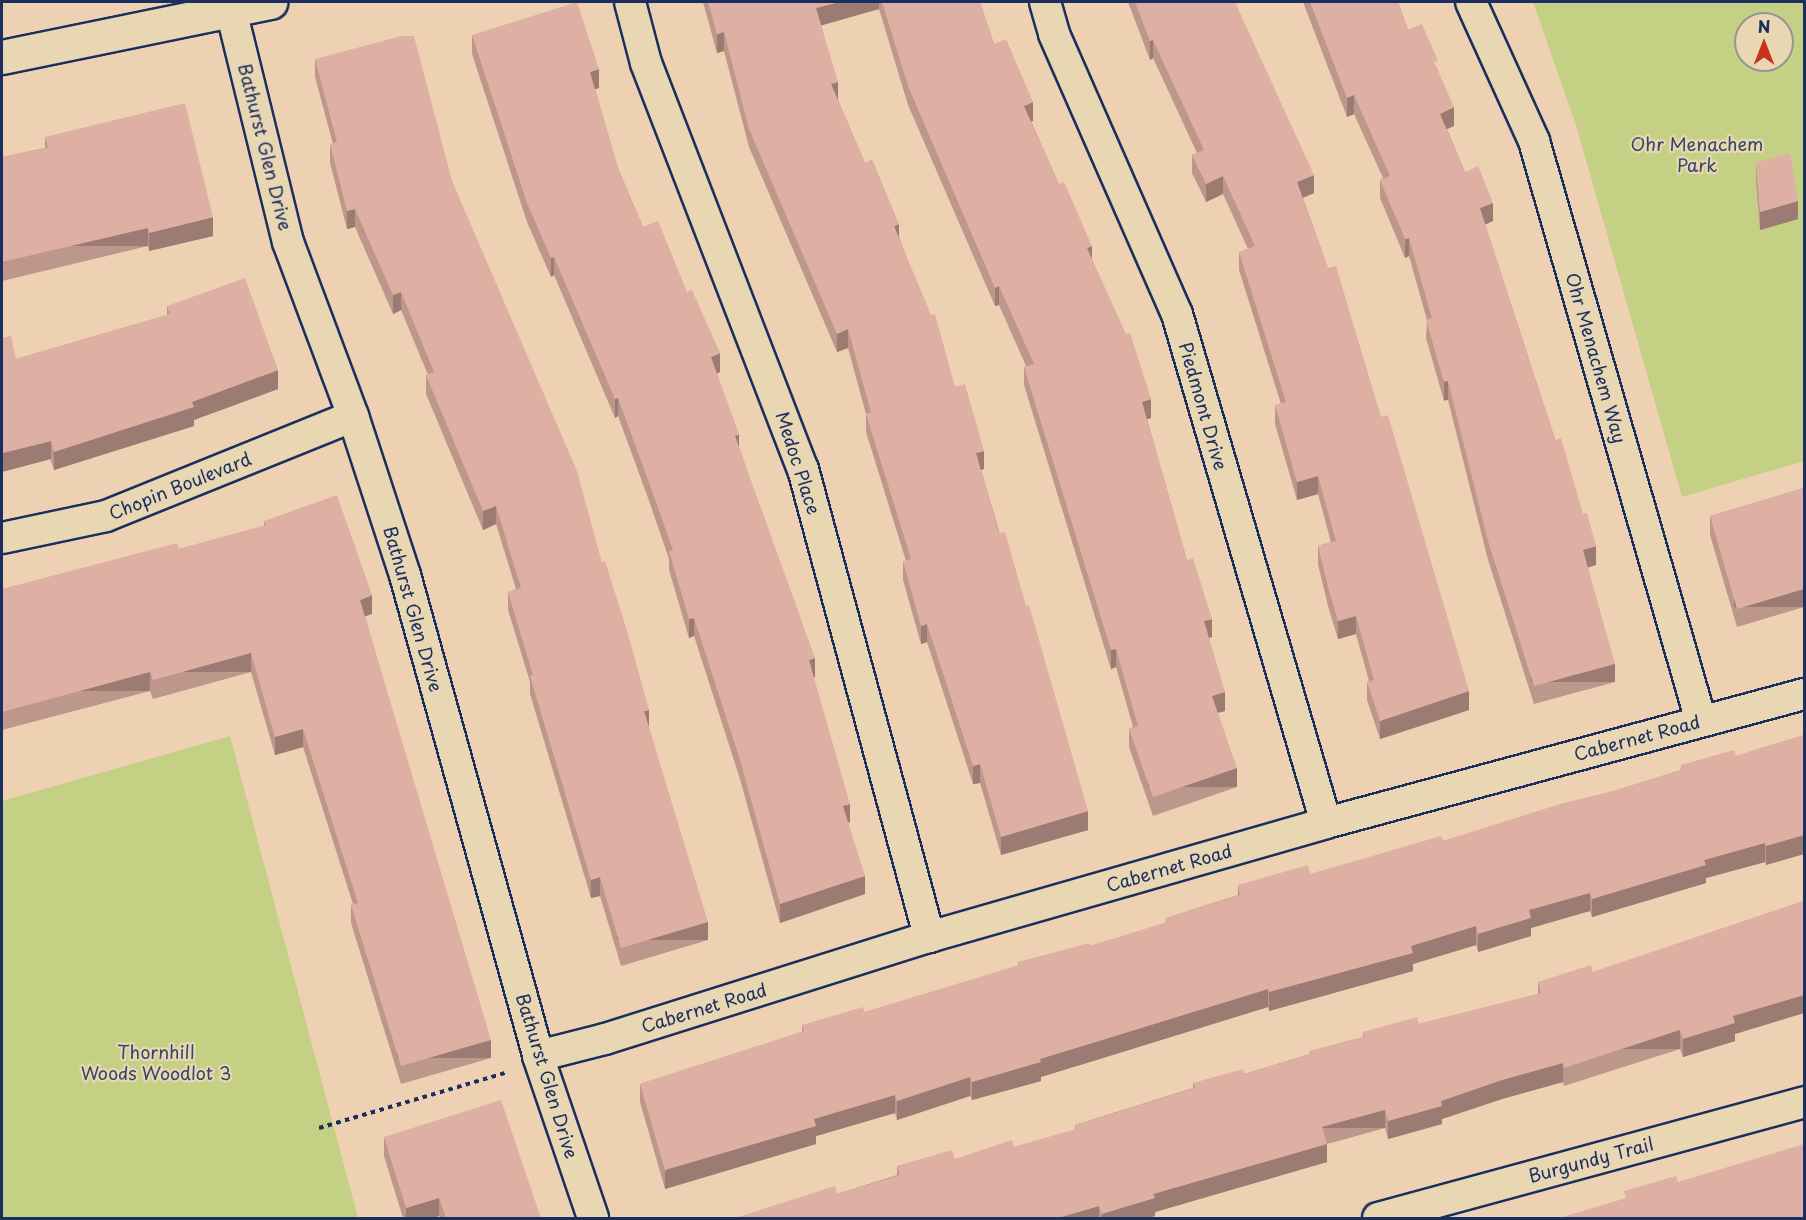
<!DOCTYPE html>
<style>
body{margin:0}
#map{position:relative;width:1806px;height:1220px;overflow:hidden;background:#eed1b2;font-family:"Playpen Sans",sans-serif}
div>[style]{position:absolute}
.green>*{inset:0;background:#c4d084}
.path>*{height:4px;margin-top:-2px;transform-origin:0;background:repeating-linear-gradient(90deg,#1b2f5e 0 4.5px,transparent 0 9px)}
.roads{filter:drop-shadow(2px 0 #1b2f5e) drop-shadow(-2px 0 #1b2f5e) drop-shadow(0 2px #1b2f5e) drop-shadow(0 -2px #1b2f5e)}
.street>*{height:30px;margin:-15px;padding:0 15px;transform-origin:15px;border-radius:15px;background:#e9d7b4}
.secondary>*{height:33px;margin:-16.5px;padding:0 16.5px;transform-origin:16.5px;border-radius:16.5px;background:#e9d7b4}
.wall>*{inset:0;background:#be978c}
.shaded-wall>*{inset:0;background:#9b7b72;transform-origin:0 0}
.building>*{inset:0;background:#ddb0a3}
span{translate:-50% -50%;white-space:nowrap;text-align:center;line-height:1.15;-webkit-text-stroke:4.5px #e9d7b4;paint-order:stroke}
.park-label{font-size:18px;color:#344764}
.street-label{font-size:18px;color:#1b2f5e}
.frame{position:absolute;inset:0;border:3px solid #1b2f5e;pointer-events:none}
.north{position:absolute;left:1734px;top:12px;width:60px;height:60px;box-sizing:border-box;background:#e9d7b4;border:2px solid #979492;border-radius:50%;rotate:0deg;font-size:16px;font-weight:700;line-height:24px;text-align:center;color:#1b2f5e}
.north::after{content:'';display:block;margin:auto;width:21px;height:27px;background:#c8321e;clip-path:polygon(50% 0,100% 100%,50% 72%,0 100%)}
</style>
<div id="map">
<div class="green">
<i style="clip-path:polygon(evenodd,1533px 2px,1804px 2px,1804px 461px,1682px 497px,1576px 125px,1533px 2px,1746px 24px,1782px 24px,1782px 60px,1746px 60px,1746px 24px)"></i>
<i style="clip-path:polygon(230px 736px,358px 1218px,2px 1218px,2px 801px)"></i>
</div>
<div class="path">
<i style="left:319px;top:1128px;width:197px;rotate:-16.5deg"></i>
</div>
<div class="roads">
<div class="street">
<i style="left:229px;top:2px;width:247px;rotate:76.2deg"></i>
<i style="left:288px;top:242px;width:186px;rotate:69.5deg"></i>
<i style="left:353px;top:416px;width:167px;rotate:71.9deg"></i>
<i style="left:405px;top:575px;width:499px;rotate:74.5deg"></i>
<i style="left:538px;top:1056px;width:171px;rotate:71.2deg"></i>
<i style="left:630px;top:2px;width:63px;rotate:75.3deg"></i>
<i style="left:646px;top:63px;width:435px;rotate:68.9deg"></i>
<i style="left:803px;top:469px;width:485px;rotate:74.9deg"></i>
<i style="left:1045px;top:2px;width:33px;rotate:74deg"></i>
<i style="left:1054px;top:34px;width:306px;rotate:66.3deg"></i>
<i style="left:1177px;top:314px;width:530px;rotate:73.68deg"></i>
<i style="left:1471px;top:2px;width:153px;rotate:65.6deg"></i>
<i style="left:1534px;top:141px;width:604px;rotate:73.94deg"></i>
<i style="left:2px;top:538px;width:106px;rotate:-11.9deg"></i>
<i style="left:106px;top:516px;width:266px;rotate:-22deg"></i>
<i style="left:538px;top:1056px;width:69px;rotate:-14.2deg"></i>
<i style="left:605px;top:1039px;width:340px;rotate:-17.5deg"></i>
<i style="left:929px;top:937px;width:413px;rotate:-16deg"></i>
<i style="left:1326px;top:823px;width:495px;rotate:-15.1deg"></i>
<i style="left:1378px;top:1218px;width:442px;rotate:-15.2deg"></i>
</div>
<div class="secondary">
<i style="left:2px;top:57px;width:274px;rotate:-11.6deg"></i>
</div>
</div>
<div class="wall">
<i style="clip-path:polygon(703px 2px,980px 2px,994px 44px,1033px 121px,1031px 121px,1092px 259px,1151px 418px,1147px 419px,1187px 560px,1212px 637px,1209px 638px,1225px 711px,1218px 713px,1237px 787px,1153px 816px,1129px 747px,1129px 729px,1133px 727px,1116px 667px,1111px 669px,1024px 385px,1024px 367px,1026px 366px,999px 305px,995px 306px,908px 105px,879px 9px,821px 25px,838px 100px,865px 163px,899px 237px,955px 387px,984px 469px,981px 470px,1088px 830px,1001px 855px,980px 783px,973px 784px,927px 642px,921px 644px,903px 580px,903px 561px,906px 561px,866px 432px,866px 414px,848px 348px,837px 352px,749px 147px,724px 51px,717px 53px)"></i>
<i style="clip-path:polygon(1128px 2px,1235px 2px,1314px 193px,1303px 198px,1381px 417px,1469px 710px,1380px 739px,1367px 700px,1367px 682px,1369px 681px,1356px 634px,1338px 639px,1328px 606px,1318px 564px,1318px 546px,1331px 542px,1318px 494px,1297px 500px,1275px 424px,1275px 405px,1281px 404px,1239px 270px,1239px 252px,1248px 249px,1223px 194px,1206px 202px,1192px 173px,1192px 155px,1197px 153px,1153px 58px,1150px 60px)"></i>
<i style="clip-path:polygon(1303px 2px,1398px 2px,1408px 30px,1438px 70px,1454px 126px,1447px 129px,1465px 172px,1493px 221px,1485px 224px,1596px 565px,1588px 567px,1615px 682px,1534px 704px,1488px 560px,1448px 400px,1444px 401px,1426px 338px,1427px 320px,1409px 256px,1405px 258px,1380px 198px,1380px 180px,1383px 178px,1354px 114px,1347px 117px)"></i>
<i style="clip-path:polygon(472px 35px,599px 88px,595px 89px,618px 168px,643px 227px,720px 372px,717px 373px,739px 447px,815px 677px,813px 677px,850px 822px,848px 823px,865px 894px,780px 923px,740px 779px,694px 636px,689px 638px,669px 570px,669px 559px,648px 498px,618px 416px,615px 418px,554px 275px,551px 277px,527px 222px,472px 54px)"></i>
<i style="clip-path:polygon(315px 59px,452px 181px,602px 563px,649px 727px,708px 940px,621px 966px,600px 896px,591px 898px,530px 694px,530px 682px,508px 610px,508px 592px,516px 589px,496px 524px,483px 530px,426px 394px,426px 375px,428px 375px,401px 310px,393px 314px,355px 227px,347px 229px,330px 163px,330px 144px,333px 144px,315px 77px)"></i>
<i style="clip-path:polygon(45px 137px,213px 236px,149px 251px,148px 246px,2px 281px,2px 157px,45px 148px)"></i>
<i style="clip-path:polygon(1756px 163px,1798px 219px,1760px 230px,1756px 182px)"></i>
<i style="clip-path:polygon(167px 306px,278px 389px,194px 420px,194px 426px,54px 470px,16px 359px,167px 315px)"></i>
<i style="clip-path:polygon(1804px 488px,1804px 607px,1737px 627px,1710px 535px,1710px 516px)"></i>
<i style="clip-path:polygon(264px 521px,372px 614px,365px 616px,491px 1058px,401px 1084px,351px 923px,351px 905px,353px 904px,303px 747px,275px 755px,251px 672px,153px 699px,150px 691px,2px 730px,2px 589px,179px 549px,264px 526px)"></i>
<i style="clip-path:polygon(1804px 735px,1804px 854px,1766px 865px,1765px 862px,1706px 878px,1706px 883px,1592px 917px,1590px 911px,1531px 928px,1531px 936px,1478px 952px,1476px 945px,1413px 964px,1413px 971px,1269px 1011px,1268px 1007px,1041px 1077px,1041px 1081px,972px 1100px,970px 1096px,897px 1120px,895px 1113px,816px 1136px,816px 1144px,665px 1189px,640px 1102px,640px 1084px,802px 1032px,802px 1025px,865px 1012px,1018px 966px,1018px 962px,1090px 946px,1166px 923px,1166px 918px,1238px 895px,1238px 885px,1310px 874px,1443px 841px,1617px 790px,1681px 770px,1681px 765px,1736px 756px)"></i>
<i style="clip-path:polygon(1804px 901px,1804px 1013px,1735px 1034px,1735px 1041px,1683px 1057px,1680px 1049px,1564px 1086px,1563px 1082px,1502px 1099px,1442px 1119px,1442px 1124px,1388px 1139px,1385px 1128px,1327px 1144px,1327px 1162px,1155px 1212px,1155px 1216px,1147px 1218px,735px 1218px,837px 1194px,897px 1175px,897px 1166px,955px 1159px,1014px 1147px,1075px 1130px,1075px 1125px,1193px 1088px,1193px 1083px,1244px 1074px,1310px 1054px,1310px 1051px,1363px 1037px,1363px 1032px,1419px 1024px,1538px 994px,1538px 982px,1593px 972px)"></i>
<i style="clip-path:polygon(384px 1137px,541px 1218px,440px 1218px,439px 1216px,432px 1218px,403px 1218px,384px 1156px)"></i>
</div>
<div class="shaded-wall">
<i style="clip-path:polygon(840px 2px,879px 2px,879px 9px,816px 27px,816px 8px)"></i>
<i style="clip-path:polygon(724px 32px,724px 51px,717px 53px,717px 34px)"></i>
<i style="clip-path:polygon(1153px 40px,1153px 58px,1150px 60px,1150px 41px)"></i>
<i style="clip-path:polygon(599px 69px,599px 88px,590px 91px,590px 72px)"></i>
<i style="clip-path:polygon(838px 82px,838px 100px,831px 84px)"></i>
<i style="clip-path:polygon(1354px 95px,1354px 114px,1347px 117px,1347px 98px)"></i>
<i style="clip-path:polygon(1033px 102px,1033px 121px,1024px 124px,1024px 106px)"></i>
<i style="clip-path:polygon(1454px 107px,1454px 126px,1440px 132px,1440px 114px)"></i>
<i style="clip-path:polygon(1314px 175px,1314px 193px,1297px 200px,1297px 182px)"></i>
<i style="clip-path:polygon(1223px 176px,1223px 194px,1206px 202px,1206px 184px)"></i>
<i style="clip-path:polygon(1798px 201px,1798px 219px,1760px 230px,1760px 212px)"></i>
<i style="clip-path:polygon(1493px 203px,1493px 221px,1480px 227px,1480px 208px)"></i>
<i style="clip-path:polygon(355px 209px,355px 227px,347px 229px,347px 211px)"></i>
<i style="clip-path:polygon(213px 217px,213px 236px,149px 251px,149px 233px)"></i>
<i style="clip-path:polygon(899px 224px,899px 242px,894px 226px)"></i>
<i style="left:148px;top:228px;width:18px;height:150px;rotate:90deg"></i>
<i style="clip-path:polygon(1409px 238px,1409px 256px,1405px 258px,1405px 239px)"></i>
<i style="clip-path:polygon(1092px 246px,1092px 265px,1087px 248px)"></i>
<i style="clip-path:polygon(554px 257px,554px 275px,551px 277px,551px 258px)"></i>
<i style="clip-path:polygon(999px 286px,999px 305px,995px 306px,995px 288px)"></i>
<i style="clip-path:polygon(401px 292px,401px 310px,393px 314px,393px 295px)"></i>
<i style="clip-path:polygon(848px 329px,848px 348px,837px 352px,837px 334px)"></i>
<i style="clip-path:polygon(720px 353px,720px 372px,711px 376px,711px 357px)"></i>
<i style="clip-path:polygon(278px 370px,278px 389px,194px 420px,194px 426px,54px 470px,54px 452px)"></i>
<i style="left:1448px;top:381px;width:19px;height:4px;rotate:90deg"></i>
<i style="clip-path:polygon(618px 398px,618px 416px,615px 418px,615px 399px)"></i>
<i style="clip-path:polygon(1151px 399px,1151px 418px,1142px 421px,1142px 402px)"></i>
<i style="clip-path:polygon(739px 434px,739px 453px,735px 436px)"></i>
<i style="clip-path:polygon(51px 441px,51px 459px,2px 472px,2px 453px)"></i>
<i style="clip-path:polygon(984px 451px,984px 469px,976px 472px,976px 453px)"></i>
<i style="clip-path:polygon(1318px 476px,1318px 494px,1297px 500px,1297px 482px)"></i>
<i style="clip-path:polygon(496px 506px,496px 524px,483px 530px,483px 511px)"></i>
<i style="clip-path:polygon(1596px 546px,1596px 565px,1583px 569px,1583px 550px)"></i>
<i style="left:1804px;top:589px;width:18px;height:70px;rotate:90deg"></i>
<i style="clip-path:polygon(372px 595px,372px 614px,360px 618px,360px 600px)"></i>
<i style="clip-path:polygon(1356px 616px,1356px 634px,1338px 639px,1338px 621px)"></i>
<i style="clip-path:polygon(694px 618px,694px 636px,689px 638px,689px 619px)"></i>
<i style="clip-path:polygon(1212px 619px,1212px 637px,1204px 640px,1204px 621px)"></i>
<i style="clip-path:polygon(927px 624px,927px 642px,921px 644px,921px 626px)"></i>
<i style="clip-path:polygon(1116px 649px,1116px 667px,1111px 669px,1111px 650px)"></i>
<i style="left:251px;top:653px;width:19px;height:102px;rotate:90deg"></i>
<i style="clip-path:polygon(815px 658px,815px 677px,809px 679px,809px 660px)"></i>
<i style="left:1615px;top:664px;width:18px;height:84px;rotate:90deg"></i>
<i style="left:150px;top:672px;width:19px;height:153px;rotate:90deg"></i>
<i style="clip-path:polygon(1469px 691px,1469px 710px,1380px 739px,1380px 721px)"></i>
<i style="clip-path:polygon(1225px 692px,1225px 711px,1212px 714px,1212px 696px)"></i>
<i style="clip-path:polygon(649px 710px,649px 728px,644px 711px)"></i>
<i style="clip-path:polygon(303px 729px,303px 747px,275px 755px,275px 737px)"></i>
<i style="clip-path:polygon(980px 764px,980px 783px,973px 784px,973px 766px)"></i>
<i style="left:1237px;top:768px;width:19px;height:89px;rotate:90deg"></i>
<i style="clip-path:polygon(850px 804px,850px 822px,843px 824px,843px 806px)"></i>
<i style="clip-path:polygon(1088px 811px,1088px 830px,1001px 855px,1001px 837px)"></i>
<i style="clip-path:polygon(1804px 835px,1804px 854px,1766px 865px,1766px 846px)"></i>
<i style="clip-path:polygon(1765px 843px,1765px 862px,1706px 878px,1706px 883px,1592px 917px,1592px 899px,1704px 860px)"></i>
<i style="clip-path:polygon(865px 876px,865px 894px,780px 923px,780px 904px)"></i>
<i style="clip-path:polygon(600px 877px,600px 896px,591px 898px,591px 880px)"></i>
<i style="clip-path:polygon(1590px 893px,1590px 911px,1531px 928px,1531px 936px,1478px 952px,1478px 934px,1529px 910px)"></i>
<i style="left:708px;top:922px;width:18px;height:91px;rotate:90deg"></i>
<i style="clip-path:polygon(1476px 926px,1476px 945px,1413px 964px,1413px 971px,1269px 1011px,1269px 992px,1411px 946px)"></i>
<i style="clip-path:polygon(1268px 989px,1268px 1007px,1041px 1077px,1041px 1081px,972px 1100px,972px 1082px,1040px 1059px)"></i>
<i style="clip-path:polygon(1804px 995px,1804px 1013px,1735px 1034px,1735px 1041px,1683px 1057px,1683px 1039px,1733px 1016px)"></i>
<i style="left:1680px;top:1030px;width:19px;height:122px;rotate:90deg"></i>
<i style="left:491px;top:1040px;width:18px;height:94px;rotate:90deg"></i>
<i style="clip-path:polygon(1563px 1063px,1563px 1082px,1502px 1099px,1442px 1119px,1442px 1124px,1388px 1139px,1388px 1121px,1441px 1101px,1502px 1080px)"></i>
<i style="clip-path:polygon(970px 1077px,970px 1096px,897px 1120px,897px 1101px)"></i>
<i style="clip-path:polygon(895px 1095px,895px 1113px,816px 1136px,816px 1144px,665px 1189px,665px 1170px,814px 1119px)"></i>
<i style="left:1385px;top:1110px;width:18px;height:65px;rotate:90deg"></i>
<i style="clip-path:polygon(1327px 1144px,1327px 1162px,1155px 1212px,1155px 1216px,1147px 1218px,1102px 1218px,1102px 1214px,1153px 1194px)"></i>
<i style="clip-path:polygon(439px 1198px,439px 1216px,432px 1218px,406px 1218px,406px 1208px)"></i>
<i style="clip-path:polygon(1099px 1206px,1099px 1218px,1058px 1218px)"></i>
</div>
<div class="building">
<i style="clip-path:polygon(577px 2px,599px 69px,590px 72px,618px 168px,643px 227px,658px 221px,687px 292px,692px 290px,720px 353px,711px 357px,739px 434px,735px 436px,815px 658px,809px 660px,850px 804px,843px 806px,865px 876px,780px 904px,740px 760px,694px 618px,689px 619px,669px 551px,673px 550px,648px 480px,618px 398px,615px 399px,554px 257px,551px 258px,527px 203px,472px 35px)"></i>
<i style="clip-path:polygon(708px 2px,840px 2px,816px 8px,838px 82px,831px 84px,865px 163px,872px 159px,899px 224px,894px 226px,931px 315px,935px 314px,955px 387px,965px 384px,984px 451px,976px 453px,999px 533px,1005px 532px,1026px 606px,1029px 605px,1088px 811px,1001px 837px,980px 764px,973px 766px,927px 624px,921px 626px,903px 561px,911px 559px,866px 414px,871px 412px,848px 329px,837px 334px,749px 129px,724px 32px,717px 34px)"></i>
<i style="clip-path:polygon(882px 2px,980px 2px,994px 44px,1006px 39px,1033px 102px,1024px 106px,1059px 184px,1064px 182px,1092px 246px,1087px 248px,1126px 334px,1130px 333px,1151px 399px,1142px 402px,1187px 560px,1193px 558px,1212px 619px,1204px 621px,1225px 692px,1212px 696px,1237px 768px,1153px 797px,1129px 729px,1138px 726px,1116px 649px,1111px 650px,1024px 367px,1034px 364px,999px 286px,995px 288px,908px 86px)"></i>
<i style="clip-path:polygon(1135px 2px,1235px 2px,1314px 175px,1297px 182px,1328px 268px,1336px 266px,1381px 417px,1388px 415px,1469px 691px,1380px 721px,1367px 682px,1374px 680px,1356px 616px,1338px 621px,1328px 587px,1318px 546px,1336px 541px,1318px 476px,1297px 482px,1275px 405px,1286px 402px,1239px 252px,1255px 246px,1223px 176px,1206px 184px,1192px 155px,1204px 150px,1153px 40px,1150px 41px)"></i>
<i style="clip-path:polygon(1310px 2px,1398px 2px,1408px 30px,1422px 24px,1438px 61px,1434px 62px,1454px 107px,1440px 114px,1465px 172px,1478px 166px,1493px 203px,1480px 208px,1555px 440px,1561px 438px,1583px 514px,1587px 513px,1596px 546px,1583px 550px,1615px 664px,1534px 686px,1488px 541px,1448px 381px,1444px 382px,1426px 320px,1432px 318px,1409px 238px,1405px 239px,1380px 180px,1390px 176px,1354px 95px,1347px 98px)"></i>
<i style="clip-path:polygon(401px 36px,414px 36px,452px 181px,577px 471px,602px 563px,605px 561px,628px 634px,649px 710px,644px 711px,708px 922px,621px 948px,600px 877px,591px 880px,530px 676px,533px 675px,508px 592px,521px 588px,496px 506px,483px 511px,426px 375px,434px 372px,401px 292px,393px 295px,355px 209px,347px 211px,330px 144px,337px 142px,315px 59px)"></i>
<i style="clip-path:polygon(185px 103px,213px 217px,149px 233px,148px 228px,2px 262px,2px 157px,48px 148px,45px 137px)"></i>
<i style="clip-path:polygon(1790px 153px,1798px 201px,1760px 212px,1756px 163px)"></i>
<i style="clip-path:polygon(245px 278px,278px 370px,192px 402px,194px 407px,54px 452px,51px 441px,2px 453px,2px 338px,11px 336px,16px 359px,170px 314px,167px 306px)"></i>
<i style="clip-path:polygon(1804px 488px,1804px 589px,1737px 609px,1710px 516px)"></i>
<i style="clip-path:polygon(337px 495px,372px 595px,360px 600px,491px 1040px,401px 1066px,351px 905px,358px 903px,303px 729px,275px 737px,251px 653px,153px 680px,150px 672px,2px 712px,2px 589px,177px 543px,179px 549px,266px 525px,264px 521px)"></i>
<i style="clip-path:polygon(1804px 735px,1804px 835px,1766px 846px,1765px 843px,1704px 860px,1706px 865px,1592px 899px,1590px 893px,1529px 910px,1531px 918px,1478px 934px,1476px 926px,1411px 946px,1413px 953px,1269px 992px,1268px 989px,1040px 1059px,1041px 1062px,972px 1082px,970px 1077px,897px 1101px,895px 1095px,814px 1119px,816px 1126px,665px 1170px,640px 1084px,804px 1031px,802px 1025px,863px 1007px,865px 1012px,1019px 965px,1018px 962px,1089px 943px,1090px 946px,1167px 922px,1166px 918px,1240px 895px,1238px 885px,1308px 865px,1310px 874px,1441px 836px,1443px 841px,1560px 804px,1617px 790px,1682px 770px,1681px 765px,1734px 750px,1736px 756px)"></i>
<i style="clip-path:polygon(1804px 901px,1804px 995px,1733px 1016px,1735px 1023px,1683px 1039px,1680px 1030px,1564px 1068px,1563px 1063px,1502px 1080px,1441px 1101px,1442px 1106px,1388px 1121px,1385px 1110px,1322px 1127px,1327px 1144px,1153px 1194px,1155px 1198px,1102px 1214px,1099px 1206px,1058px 1218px,735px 1218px,835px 1186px,837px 1194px,900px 1175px,897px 1166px,952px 1150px,955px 1159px,1012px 1140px,1014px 1147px,1076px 1129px,1075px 1125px,1195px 1088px,1193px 1083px,1243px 1069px,1244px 1074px,1311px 1054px,1310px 1051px,1364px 1037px,1363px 1032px,1417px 1017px,1419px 1024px,1541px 993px,1538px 982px,1591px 965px,1593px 972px)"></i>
<i style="clip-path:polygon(501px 1100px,541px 1218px,446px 1218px,439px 1198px,406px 1208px,384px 1137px)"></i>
<i style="clip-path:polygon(1804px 1144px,1804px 1218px,1567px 1218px,1566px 1216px,1626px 1198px,1624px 1191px,1676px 1176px,1678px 1182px)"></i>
</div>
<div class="park-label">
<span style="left:1697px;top:155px">Ohr Menachem<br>Park</span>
<span style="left:156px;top:1063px">Thornhill<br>Woods Woodlot 3</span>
</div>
<div class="street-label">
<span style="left:265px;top:147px;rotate:76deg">Bathurst Glen Drive</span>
<span style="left:1596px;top:358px;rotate:74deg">Ohr Menachem Way</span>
<span style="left:1203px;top:406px;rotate:74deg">Piedmont Drive</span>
<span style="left:798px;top:463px;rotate:72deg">Medoc Place</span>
<span style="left:180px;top:486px;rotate:-22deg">Chopin Boulevard</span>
<span style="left:413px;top:609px;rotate:74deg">Bathurst Glen Drive</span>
<span style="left:1637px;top:738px;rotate:-15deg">Cabernet Road</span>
<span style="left:1169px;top:868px;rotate:-16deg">Cabernet Road</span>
<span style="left:704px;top:1008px;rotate:-17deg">Cabernet Road</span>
<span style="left:547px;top:1076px;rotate:73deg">Bathurst Glen Drive</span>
<span style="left:1591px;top:1160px;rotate:-15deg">Burgundy Trail</span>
</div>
<div class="frame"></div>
<div class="north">N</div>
</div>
